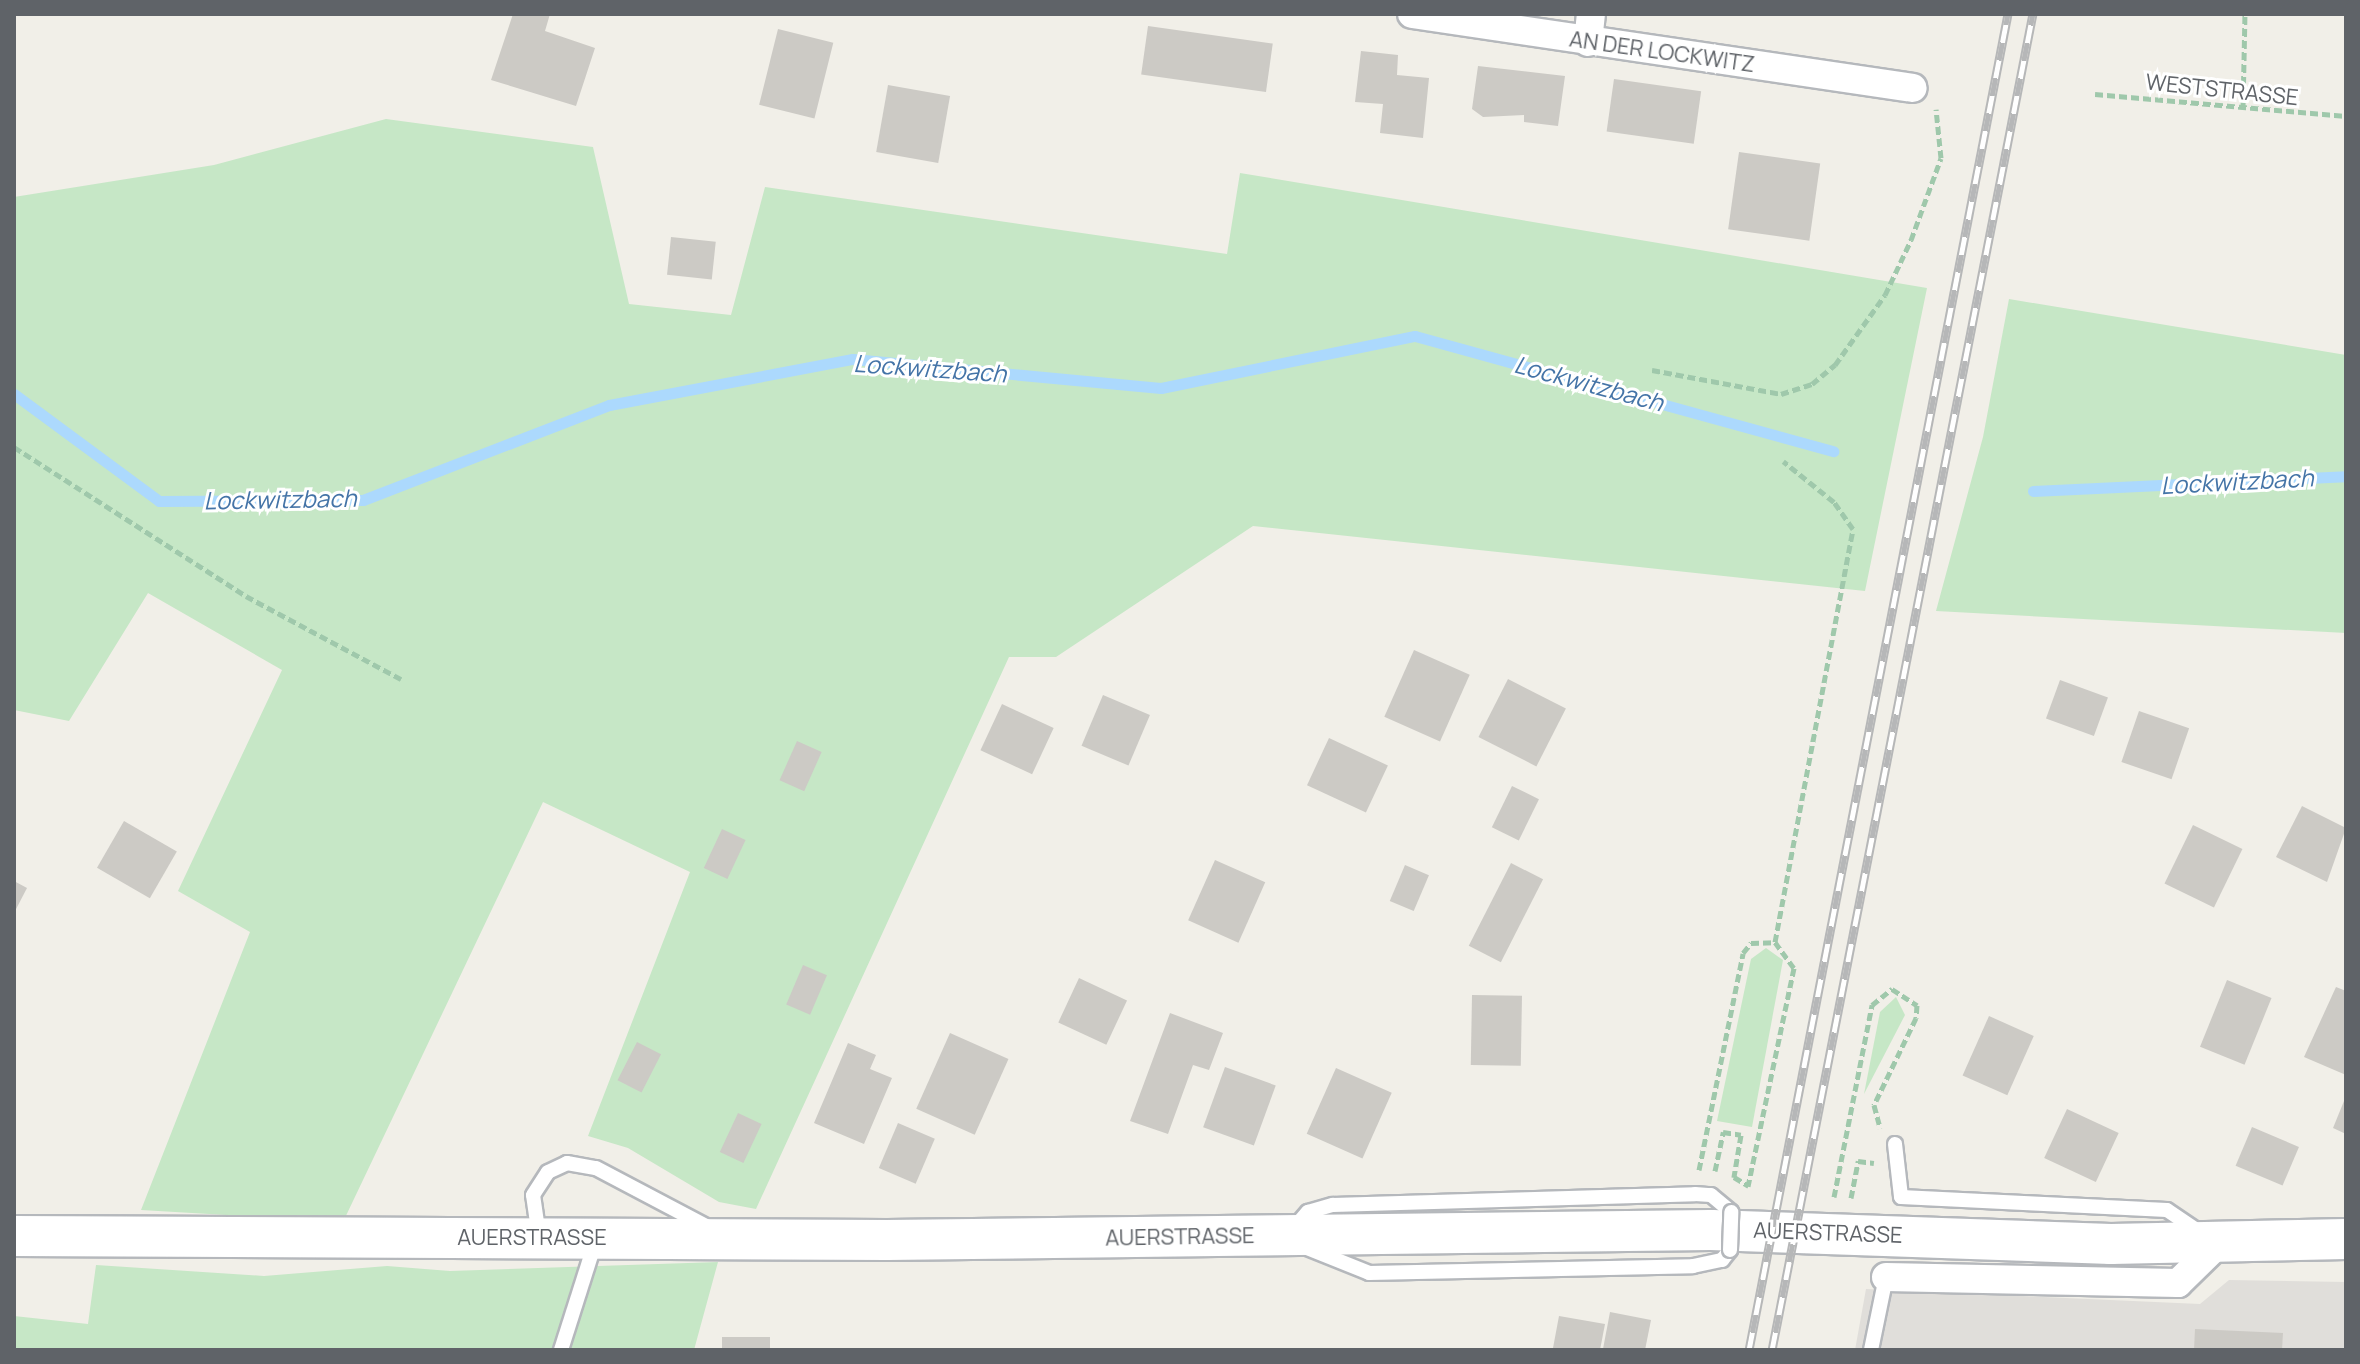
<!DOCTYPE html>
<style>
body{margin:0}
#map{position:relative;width:2360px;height:1364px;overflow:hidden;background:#f1efe8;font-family:Manrope,sans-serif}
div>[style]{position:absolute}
.industrial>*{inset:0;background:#e0deda}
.green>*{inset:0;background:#c6e7c6}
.stream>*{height:11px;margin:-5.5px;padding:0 5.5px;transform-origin:5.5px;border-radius:5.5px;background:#acd9fd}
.building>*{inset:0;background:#cccac5;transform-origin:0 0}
.path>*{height:5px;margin-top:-2.5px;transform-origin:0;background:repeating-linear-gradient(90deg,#9fc8ab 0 8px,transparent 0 12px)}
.roads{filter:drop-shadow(2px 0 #b5b8bc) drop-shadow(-2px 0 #b5b8bc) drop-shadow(0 2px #b5b8bc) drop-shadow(0 -2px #b5b8bc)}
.lane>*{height:14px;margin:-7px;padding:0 7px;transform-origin:7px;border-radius:7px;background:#fff}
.street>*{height:28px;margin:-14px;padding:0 14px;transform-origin:14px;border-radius:14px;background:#fff}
.secondary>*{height:40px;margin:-20px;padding:0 20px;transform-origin:20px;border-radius:20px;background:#fff}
.rail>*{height:9px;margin-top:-4.5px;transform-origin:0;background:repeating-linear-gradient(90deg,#fff 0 18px,#b6b7b8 0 36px);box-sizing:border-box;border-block:2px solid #b6b7b8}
.bridges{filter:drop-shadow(2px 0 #b5b8bc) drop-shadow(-2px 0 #b5b8bc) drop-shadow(0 2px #b5b8bc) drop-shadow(0 -2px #b5b8bc)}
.lane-bridge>*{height:14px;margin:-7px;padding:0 7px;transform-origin:7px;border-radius:7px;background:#fff}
span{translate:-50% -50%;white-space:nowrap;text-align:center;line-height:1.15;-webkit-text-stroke:6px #fff;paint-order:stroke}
.street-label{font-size:22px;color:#5f6368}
.water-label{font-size:24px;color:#4474a7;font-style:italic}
.frame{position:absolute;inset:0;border:16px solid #5f6368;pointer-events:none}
</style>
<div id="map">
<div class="industrial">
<i style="clip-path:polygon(2229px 1280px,2346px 1282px,2346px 1350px,1855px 1350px,1866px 1289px,2200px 1304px)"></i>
</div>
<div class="green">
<i style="clip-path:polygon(386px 119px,593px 147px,629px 304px,731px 315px,765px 187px,1227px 254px,1240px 173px,1927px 288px,1865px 591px,1253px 526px,1056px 657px,1009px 657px,756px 1209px,719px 1202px,628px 1148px,588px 1136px,690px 872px,543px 802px,343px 1222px,141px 1210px,250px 932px,178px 891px,282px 670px,148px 593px,69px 721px,14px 710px,14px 197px,214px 165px)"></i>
<i style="clip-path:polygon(2009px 299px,2346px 355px,2346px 633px,1936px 611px,1983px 437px)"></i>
<i style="clip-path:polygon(1766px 948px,1783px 960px,1752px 1127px,1717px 1121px,1751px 959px)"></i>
<i style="clip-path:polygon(1896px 997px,1905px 1015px,1864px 1094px,1880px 1012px)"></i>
<i style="clip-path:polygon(718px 1262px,694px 1350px,14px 1350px,14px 1316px,88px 1324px,96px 1265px,264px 1276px,387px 1266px,450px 1271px)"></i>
</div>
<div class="stream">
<i style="left:14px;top:394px;width:180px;rotate:36.4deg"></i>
<i style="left:159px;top:501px;width:204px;rotate:-0.3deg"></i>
<i style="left:363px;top:500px;width:264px;rotate:-21.1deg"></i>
<i style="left:609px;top:405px;width:248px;rotate:-10.7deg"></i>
<i style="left:853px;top:359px;width:309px;rotate:5.4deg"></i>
<i style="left:1161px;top:388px;width:259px;rotate:-11.6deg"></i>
<i style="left:1415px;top:336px;width:434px;rotate:15.4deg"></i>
<i style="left:2033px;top:491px;width:313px;rotate:-2.7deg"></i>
</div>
<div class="building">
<i style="clip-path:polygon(513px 14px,550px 14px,545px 31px,595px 48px,576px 106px,491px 80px)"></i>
<i style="left:1148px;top:26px;width:126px;height:49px;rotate:8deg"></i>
<i style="left:778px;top:29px;width:57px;height:78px;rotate:14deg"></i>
<i style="clip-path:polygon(1361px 51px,1398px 55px,1397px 75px,1429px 78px,1423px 138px,1380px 133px,1383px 104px,1355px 102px)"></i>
<i style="clip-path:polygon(1478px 66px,1565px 76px,1558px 126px,1524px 122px,1524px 115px,1483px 117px,1472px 109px)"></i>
<i style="left:1614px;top:79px;width:88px;height:53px;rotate:8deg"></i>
<i style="left:888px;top:85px;width:63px;height:68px;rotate:10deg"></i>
<i style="left:1739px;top:152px;width:82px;height:78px;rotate:8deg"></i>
<i style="left:671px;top:237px;width:45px;height:38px;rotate:6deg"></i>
<i style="left:1414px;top:650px;width:61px;height:73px;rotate:24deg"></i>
<i style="left:1508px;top:679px;width:65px;height:65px;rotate:27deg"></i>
<i style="left:2060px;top:680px;width:51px;height:41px;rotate:20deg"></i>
<i style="left:1103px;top:695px;width:51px;height:55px;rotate:23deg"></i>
<i style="left:1002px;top:704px;width:57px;height:51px;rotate:25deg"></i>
<i style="left:2139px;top:711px;width:53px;height:54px;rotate:19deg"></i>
<i style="left:1329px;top:738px;width:65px;height:52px;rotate:25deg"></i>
<i style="left:797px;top:741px;width:27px;height:43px;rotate:24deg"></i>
<i style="left:1512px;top:786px;width:30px;height:46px;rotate:26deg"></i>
<i style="clip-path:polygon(2302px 806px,2346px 828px,2327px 882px,2276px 857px)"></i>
<i style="left:124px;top:821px;width:61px;height:54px;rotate:30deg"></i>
<i style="left:2193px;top:825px;width:55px;height:65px;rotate:26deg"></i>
<i style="left:722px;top:829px;width:26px;height:43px;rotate:25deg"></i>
<i style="left:1215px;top:860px;width:55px;height:66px;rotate:24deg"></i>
<i style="left:1511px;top:863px;width:36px;height:93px;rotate:27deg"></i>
<i style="left:1405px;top:865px;width:26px;height:39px;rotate:23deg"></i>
<i style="clip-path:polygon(14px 881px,27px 888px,14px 913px)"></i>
<i style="left:803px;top:965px;width:26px;height:43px;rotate:23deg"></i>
<i style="left:1079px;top:978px;width:53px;height:49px;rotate:25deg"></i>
<i style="left:2227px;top:980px;width:48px;height:72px;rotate:22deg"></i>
<i style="clip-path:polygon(2336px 987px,2346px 991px,2346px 1075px,2304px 1057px)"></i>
<i style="left:1472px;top:995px;width:50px;height:70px;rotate:1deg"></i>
<i style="clip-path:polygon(1170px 1013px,1223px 1033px,1209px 1070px,1193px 1065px,1168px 1134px,1130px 1121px)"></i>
<i style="left:1989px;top:1016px;width:49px;height:65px;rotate:24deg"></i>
<i style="left:950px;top:1033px;width:64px;height:83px;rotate:24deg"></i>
<i style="left:637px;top:1042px;width:27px;height:43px;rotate:27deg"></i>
<i style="clip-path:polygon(848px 1043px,876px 1055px,870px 1069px,892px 1078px,864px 1144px,814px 1123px)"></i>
<i style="left:1225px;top:1067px;width:54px;height:64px;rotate:20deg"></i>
<i style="left:1336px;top:1068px;width:61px;height:72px;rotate:24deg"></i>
<i style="clip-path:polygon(2346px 1096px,2346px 1134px,2333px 1128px)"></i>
<i style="left:2067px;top:1109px;width:57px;height:54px;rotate:25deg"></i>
<i style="left:738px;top:1113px;width:26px;height:43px;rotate:25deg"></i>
<i style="left:898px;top:1123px;width:40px;height:49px;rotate:23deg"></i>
<i style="left:2252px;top:1127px;width:51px;height:42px;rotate:23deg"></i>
<i style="clip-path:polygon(1610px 1312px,1651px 1320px,1645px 1350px,1603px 1349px)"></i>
<i style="clip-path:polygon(1559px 1316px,1605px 1324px,1600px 1350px,1553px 1348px)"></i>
<i style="clip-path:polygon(2195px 1329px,2283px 1333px,2282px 1350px,2194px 1350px)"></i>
<i style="left:722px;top:1337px;width:48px;height:13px"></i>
</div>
<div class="path">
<i style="left:2095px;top:94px;width:252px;rotate:5deg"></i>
<i style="left:2243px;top:108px;width:94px;rotate:-88.8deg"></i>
<i style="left:1652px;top:370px;width:131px;rotate:10.5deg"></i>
<i style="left:1781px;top:394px;width:33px;rotate:-18deg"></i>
<i style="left:1812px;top:384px;width:30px;rotate:-40deg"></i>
<i style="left:1835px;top:365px;width:86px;rotate:-54.5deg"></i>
<i style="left:1885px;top:295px;width:61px;rotate:-64.7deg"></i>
<i style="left:1911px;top:240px;width:87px;rotate:-69.9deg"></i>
<i style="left:1941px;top:158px;width:49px;rotate:-95.8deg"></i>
<i style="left:14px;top:447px;width:276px;rotate:32.7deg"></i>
<i style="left:246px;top:596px;width:176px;rotate:28.2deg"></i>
<i style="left:1775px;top:942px;width:420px;rotate:-79.3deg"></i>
<i style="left:1853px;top:529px;width:33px;rotate:-125deg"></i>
<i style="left:1834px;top:502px;width:65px;rotate:-141.2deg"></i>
<i style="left:1699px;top:1170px;width:221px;rotate:-78.5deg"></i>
<i style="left:1743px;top:953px;width:13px;rotate:-51deg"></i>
<i style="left:1751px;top:943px;width:24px;rotate:-2deg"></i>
<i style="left:1775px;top:942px;width:32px;rotate:54deg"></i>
<i style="left:1794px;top:968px;width:223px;rotate:101.9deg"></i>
<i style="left:1715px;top:1171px;width:40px;rotate:-78deg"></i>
<i style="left:1723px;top:1132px;width:18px;rotate:9deg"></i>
<i style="left:1741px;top:1135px;width:43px;rotate:99.5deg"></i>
<i style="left:1734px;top:1177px;width:17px;rotate:31deg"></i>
<i style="left:1834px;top:1197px;width:196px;rotate:-78.8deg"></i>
<i style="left:1872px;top:1005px;width:26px;rotate:-39deg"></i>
<i style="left:1892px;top:989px;width:30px;rotate:33deg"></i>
<i style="left:1917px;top:1005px;width:13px;rotate:94deg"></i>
<i style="left:1916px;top:1018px;width:97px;rotate:115.8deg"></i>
<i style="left:1874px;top:1105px;width:24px;rotate:75deg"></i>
<i style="left:1851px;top:1198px;width:38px;rotate:-79deg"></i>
<i style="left:1858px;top:1161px;width:16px;rotate:7deg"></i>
</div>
<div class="roads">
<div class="lane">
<i style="left:1895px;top:1144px;width:53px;rotate:83.5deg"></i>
<i style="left:1901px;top:1197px;width:266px;rotate:2.8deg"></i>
<i style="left:2167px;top:1210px;width:41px;rotate:34.1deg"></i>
<i style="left:1293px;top:1229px;width:23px;rotate:-49deg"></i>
<i style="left:1308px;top:1212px;width:26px;rotate:-16deg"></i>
<i style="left:1333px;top:1205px;width:362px;rotate:-1.7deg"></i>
<i style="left:1695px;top:1194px;width:16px;rotate:4deg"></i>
<i style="left:1711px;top:1195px;width:26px;rotate:40deg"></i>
<i style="left:539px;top:1236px;width:41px;rotate:-98.3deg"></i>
<i style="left:533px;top:1195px;width:27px;rotate:-57deg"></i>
<i style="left:548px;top:1172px;width:21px;rotate:-25deg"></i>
<i style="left:567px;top:1163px;width:29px;rotate:10deg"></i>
<i style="left:596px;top:1168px;width:127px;rotate:27.8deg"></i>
<i style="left:1302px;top:1246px;width:72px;rotate:21.9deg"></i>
<i style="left:1369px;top:1273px;width:324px;rotate:-1.2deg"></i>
<i style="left:1693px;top:1266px;width:30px;rotate:-12deg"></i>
<i style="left:1722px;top:1260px;width:13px;rotate:-51deg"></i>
<i style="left:561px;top:1350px;width:112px;rotate:-72.4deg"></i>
<i style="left:1871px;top:1350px;width:75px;rotate:-78.4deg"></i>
</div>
<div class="street">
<i style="left:1412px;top:14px;width:506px;rotate:8.4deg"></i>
<i style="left:1588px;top:42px;width:28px;rotate:-84deg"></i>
<i style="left:1886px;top:1277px;width:292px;rotate:1.2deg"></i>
<i style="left:2178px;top:1283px;width:54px;rotate:-44.3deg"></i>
</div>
<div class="secondary">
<i style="left:14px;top:1236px;width:873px;rotate:0.26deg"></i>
<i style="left:887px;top:1240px;width:824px;rotate:-0.7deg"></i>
<i style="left:1711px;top:1230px;width:400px;rotate:2deg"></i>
<i style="left:2111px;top:1244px;width:235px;rotate:-1.2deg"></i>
</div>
</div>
<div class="rail">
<i style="left:1749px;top:1350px;width:1361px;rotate:-79.03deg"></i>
<i style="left:1772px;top:1350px;width:1361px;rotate:-78.95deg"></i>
</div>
<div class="bridges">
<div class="lane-bridge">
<i style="left:1730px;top:1250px;width:38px;rotate:-88deg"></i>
</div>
</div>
<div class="street-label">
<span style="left:1662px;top:52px;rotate:8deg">AN DER LOCKWITZ</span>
<span style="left:2222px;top:90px;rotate:6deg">WESTSTRASSE</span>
<span style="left:1828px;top:1233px;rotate:2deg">AUERSTRASSE</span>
<span style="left:1180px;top:1237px;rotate:-1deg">AUERSTRASSE</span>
<span style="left:532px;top:1238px">AUERSTRASSE</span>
</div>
<div class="water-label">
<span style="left:930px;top:368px;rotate:4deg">Lockwitzbach</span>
<span style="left:1589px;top:383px;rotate:15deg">Lockwitzbach</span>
<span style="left:2237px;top:481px;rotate:-3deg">Lockwitzbach</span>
<span style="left:280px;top:499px;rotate:-1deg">Lockwitzbach</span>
</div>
<div class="frame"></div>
</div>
